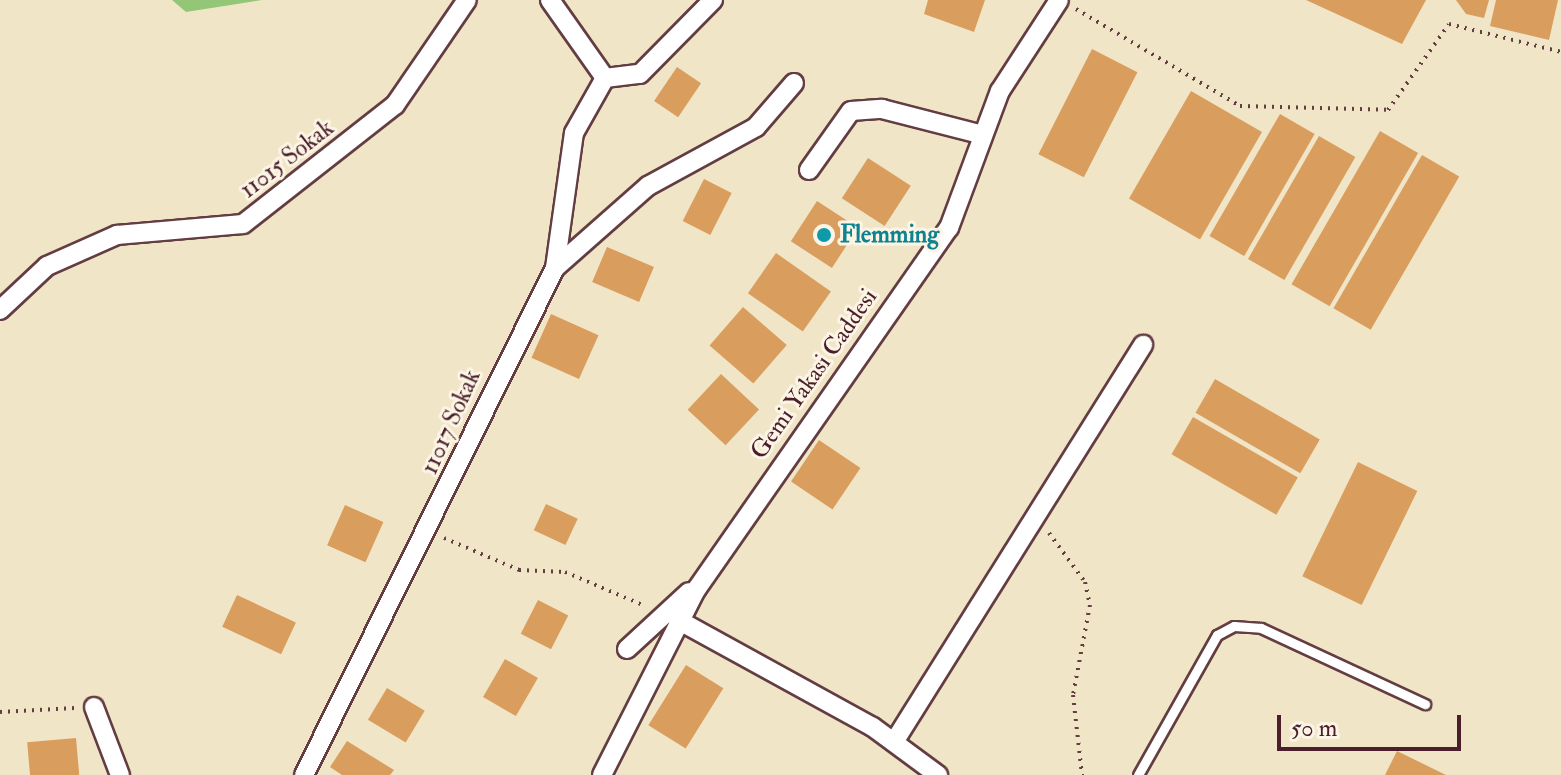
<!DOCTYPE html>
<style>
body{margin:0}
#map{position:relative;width:1561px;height:775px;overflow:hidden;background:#f1e5c7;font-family:"IM FELL Double Pica",serif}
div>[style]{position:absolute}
.green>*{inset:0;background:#93c677}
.building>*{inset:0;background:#d99e5d;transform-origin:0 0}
.path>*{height:4px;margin-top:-2px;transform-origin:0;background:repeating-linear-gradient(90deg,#633d42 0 2px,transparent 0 8px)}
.roads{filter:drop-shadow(2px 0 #633d42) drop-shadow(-2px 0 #633d42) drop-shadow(0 2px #633d42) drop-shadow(0 -2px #633d42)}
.service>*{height:9px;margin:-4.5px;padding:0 4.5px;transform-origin:4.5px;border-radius:4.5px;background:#fff}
.minor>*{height:18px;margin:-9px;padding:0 9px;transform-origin:9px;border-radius:9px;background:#fff}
.dots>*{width:22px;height:22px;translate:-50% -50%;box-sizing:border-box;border:4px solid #fcf5e5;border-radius:50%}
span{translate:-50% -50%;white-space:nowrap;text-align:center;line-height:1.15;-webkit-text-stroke:6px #fcf5e5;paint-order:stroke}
.street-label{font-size:24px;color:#4a1f2b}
.culture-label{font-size:24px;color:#0d838f;font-weight:700}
.left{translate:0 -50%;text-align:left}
.scale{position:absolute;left:1277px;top:715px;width:184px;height:36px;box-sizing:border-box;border:4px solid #4a1f2b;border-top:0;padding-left:10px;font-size:24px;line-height:28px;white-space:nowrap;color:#4a1f2b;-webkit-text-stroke:6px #fcf5e5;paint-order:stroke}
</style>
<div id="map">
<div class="green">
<i style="clip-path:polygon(172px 0,262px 0,186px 12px)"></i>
</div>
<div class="building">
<i style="clip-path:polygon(928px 0,985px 0,974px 32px,924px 14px)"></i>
<i style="clip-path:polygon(1306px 0,1426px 0,1402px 44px)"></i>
<i style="clip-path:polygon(1456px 0,1489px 0,1484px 18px,1466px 14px)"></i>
<i style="clip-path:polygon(1496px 0,1558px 0,1549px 40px,1490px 26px)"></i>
<i style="left:1092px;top:49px;width:51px;height:118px;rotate:27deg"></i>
<i style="left:677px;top:67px;width:29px;height:41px;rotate:34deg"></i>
<i style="left:1191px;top:91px;width:82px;height:124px;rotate:30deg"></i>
<i style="left:1280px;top:114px;width:40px;height:141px;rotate:30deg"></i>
<i style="left:1380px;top:131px;width:44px;height:177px;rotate:30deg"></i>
<i style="left:1319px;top:136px;width:42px;height:142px;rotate:30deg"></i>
<i style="left:1422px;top:155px;width:43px;height:177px;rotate:30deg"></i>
<i style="left:868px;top:158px;width:51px;height:48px;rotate:33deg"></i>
<i style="left:704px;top:179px;width:31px;height:47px;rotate:27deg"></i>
<i style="left:817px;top:201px;width:49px;height:48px;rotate:33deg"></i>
<i style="left:607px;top:247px;width:51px;height:38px;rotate:23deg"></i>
<i style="left:776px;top:253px;width:67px;height:49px;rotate:35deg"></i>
<i style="left:743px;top:307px;width:58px;height:51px;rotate:41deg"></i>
<i style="left:551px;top:314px;width:52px;height:48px;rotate:24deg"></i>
<i style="left:721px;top:374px;width:52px;height:49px;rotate:43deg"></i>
<i style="left:1215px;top:379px;width:121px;height:39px;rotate:30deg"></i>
<i style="left:1193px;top:417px;width:121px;height:43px;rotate:30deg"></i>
<i style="left:819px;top:440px;width:50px;height:50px;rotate:34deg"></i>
<i style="left:1358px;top:462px;width:66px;height:127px;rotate:26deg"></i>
<i style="left:546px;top:504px;width:35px;height:29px;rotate:25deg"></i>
<i style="left:345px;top:505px;width:42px;height:44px;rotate:24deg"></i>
<i style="left:237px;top:595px;width:65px;height:35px;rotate:25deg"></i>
<i style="left:538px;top:600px;width:34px;height:38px;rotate:27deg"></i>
<i style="left:505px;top:659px;width:38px;height:44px;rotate:30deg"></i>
<i style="left:686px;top:665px;width:44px;height:71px;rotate:32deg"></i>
<i style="left:387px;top:688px;width:44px;height:37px;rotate:31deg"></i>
<i style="left:76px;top:738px;width:37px;height:49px;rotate:85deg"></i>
<i style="clip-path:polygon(347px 741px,394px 770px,390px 775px,342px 775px,330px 767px)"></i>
<i style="clip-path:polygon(1397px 751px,1446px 775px,1385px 775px)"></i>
</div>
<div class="path">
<i style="left:1076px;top:9px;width:191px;rotate:30.6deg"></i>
<i style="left:1240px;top:106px;width:148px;rotate:1.5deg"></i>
<i style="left:1388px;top:110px;width:105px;rotate:-54.7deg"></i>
<i style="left:1449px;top:24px;width:115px;rotate:14deg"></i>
<i style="left:1049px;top:533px;width:61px;rotate:53.7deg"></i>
<i style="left:1085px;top:582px;width:24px;rotate:78deg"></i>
<i style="left:1090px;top:605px;width:92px;rotate:100.7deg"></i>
<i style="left:1073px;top:695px;width:81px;rotate:83.6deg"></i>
<i style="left:444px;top:538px;width:82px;rotate:23.1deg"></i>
<i style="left:519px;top:570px;width:46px;rotate:2.5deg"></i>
<i style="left:565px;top:572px;width:87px;rotate:23deg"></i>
<i style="left:0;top:712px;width:75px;rotate:-3.1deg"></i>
</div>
<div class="roads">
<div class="service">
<i style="left:1138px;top:775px;width:161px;rotate:-60.6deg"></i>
<i style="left:1217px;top:635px;width:19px;rotate:-28deg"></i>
<i style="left:1234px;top:626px;width:27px;rotate:4deg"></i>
<i style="left:1261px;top:628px;width:181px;rotate:24.9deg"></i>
</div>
<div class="minor">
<i style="left:550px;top:0;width:95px;rotate:54.8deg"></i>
<i style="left:605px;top:78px;width:35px;rotate:-7deg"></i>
<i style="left:640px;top:74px;width:104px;rotate:-45.4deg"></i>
<i style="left:809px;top:170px;width:72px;rotate:-54.6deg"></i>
<i style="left:851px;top:111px;width:31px;rotate:-4deg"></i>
<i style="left:882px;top:109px;width:104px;rotate:14.4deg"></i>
<i style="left:555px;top:268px;width:124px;rotate:-41.4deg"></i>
<i style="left:648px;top:186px;width:123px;rotate:-28.6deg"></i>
<i style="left:756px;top:127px;width:58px;rotate:-49.2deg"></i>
<i style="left:0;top:310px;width:64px;rotate:-43.1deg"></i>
<i style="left:47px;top:266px;width:77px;rotate:-23.9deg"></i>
<i style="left:117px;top:235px;width:126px;rotate:-5deg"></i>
<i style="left:243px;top:224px;width:193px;rotate:-38.1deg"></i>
<i style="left:395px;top:105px;width:127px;rotate:-55.6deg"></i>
<i style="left:678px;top:620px;width:222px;rotate:28.8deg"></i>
<i style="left:873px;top:727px;width:81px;rotate:36.4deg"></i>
<i style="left:627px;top:649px;width:84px;rotate:-42.6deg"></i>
<i style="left:94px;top:707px;width:73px;rotate:69.1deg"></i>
<i style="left:894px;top:742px;width:469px;rotate:-57.9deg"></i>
<i style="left:304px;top:775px;width:566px;rotate:-63.66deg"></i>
<i style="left:555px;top:268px;width:136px;rotate:-82deg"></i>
<i style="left:574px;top:133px;width:63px;rotate:-60.6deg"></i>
<i style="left:602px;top:775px;width:208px;rotate:-63.1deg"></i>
<i style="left:696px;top:590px;width:442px;rotate:-55.1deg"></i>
<i style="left:949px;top:228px;width:146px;rotate:-69.6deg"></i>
<i style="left:1000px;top:91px;width:108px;rotate:-57deg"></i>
</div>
</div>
<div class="dots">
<i style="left:824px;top:235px;background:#0f9aa8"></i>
</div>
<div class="street-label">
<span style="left:287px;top:159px;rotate:-38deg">11015 Sokak</span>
<span style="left:814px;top:374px;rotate:-55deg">Gemi Yakasi Caddesi</span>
<span style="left:451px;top:422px;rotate:-66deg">11017 Sokak</span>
</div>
<div class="culture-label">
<span class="left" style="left:840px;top:235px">Flemming</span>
</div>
<div class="scale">50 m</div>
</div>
